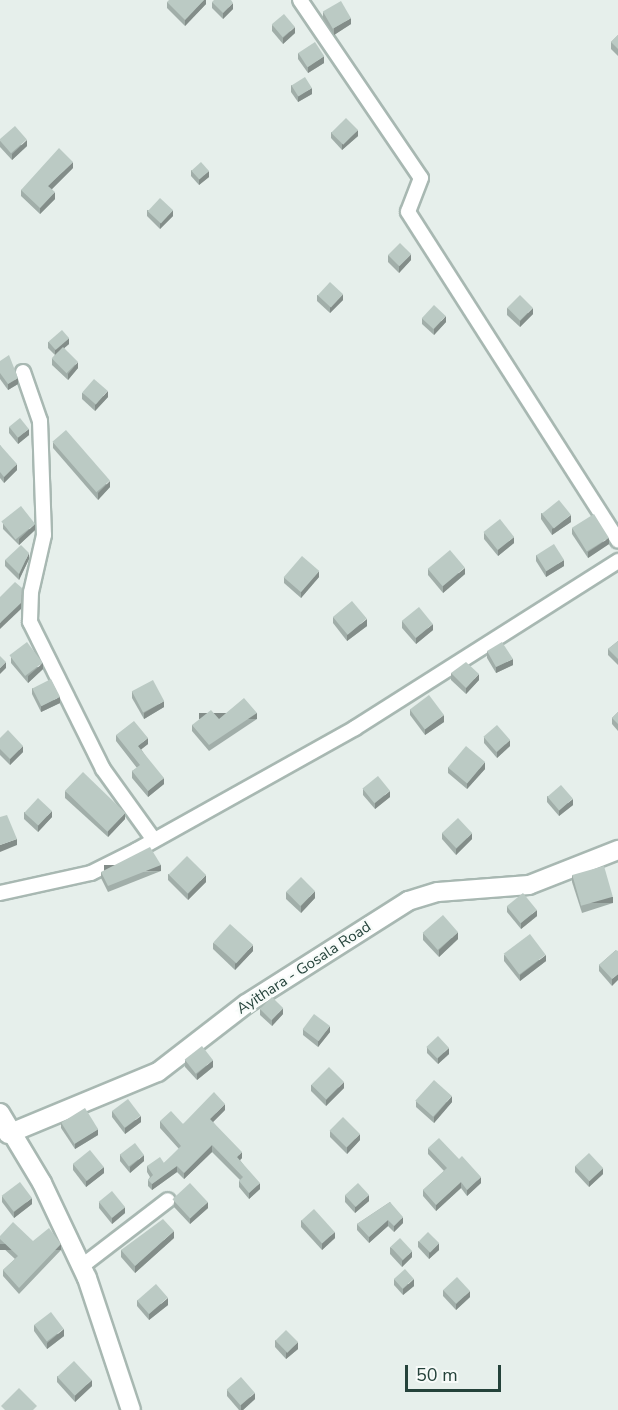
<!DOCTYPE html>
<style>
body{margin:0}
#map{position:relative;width:618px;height:1410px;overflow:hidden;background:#e6efeb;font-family:"Nunito Sans",sans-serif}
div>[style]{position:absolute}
.roads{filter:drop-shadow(2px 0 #a8b8b2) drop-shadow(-2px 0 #a8b8b2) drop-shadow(0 2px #a8b8b2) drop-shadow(0 -2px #a8b8b2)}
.street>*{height:14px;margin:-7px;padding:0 7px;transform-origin:7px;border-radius:7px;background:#fff}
.secondary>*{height:18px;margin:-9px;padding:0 9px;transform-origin:9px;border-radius:9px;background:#fff}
.wall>*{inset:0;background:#a1aea9}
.shaded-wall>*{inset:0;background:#838d89;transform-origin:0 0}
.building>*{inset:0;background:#bbcac4;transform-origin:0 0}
span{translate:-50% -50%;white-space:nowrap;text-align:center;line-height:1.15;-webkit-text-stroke:4.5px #f7fbf9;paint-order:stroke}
.street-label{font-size:15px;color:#24423a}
.scale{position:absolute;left:405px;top:1365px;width:96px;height:27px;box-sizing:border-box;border:3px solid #24423a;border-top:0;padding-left:8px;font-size:18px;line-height:21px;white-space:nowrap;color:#24423a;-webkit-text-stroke:4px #f7fbf9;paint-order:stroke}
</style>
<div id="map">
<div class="roads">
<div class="street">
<i style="left:300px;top:0;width:215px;rotate:55.8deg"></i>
<i style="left:421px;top:178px;width:36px;rotate:111deg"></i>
<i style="left:408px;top:212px;width:390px;rotate:57.4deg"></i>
<i style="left:23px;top:372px;width:52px;rotate:70.9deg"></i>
<i style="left:40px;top:421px;width:114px;rotate:88deg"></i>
<i style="left:44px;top:535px;width:58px;rotate:102.8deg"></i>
<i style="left:31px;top:592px;width:30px;rotate:92deg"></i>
<i style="left:30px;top:622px;width:164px;rotate:63.6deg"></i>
<i style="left:103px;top:769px;width:87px;rotate:54.3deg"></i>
<i style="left:0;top:893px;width:93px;rotate:-12.4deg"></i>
<i style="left:91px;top:873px;width:51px;rotate:-26.6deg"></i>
<i style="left:137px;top:850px;width:250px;rotate:-29.2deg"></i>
<i style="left:355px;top:728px;width:312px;rotate:-32.4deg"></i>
<i style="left:82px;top:1266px;width:108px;rotate:-37.5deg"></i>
</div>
<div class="secondary">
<i style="left:0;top:1113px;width:82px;rotate:59deg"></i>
<i style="left:42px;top:1183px;width:105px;rotate:64.7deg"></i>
<i style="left:87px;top:1278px;width:139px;rotate:71.6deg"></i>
<i style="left:8px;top:1134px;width:162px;rotate:-22.5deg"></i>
<i style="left:158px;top:1072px;width:111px;rotate:-37.7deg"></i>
<i style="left:246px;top:1004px;width:192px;rotate:-32.4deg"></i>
<i style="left:408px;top:901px;width:31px;rotate:-17deg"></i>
<i style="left:438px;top:892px;width:91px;rotate:-4.4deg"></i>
<i style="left:529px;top:885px;width:96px;rotate:-21.5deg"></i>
</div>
</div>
<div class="wall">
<i style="clip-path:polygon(206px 0,206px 4px,185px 26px,167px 8px,167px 2px)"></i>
<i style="clip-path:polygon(212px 2px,233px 9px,223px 19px,212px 8px)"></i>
<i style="clip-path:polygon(323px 12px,351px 24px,334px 35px,323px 18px)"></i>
<i style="clip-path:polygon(272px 25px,295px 33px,283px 44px,272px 31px)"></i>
<i style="clip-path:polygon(618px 35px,618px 56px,611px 49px,611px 42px)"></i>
<i style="clip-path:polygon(298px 53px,324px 63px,308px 73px,298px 59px)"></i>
<i style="clip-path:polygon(291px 85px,312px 94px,298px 102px,291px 92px)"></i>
<i style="clip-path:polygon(331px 132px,358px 136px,342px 150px,331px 138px)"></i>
<i style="clip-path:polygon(0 140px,27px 146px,12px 160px,0 147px)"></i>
<i style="clip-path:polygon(73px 168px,52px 189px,55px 199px,40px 214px,21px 196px,21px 190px)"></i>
<i style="clip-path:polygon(191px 170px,209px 177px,199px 185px,191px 176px)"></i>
<i style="clip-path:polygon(147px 210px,173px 216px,160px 229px,147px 216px)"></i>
<i style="clip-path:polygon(388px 255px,411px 260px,399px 273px,388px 262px)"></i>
<i style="clip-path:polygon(317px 295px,343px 300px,330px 313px,317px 301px)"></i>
<i style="clip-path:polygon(507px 308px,533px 314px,520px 327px,507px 315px)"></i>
<i style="clip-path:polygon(422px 318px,446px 322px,434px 335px,422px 324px)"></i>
<i style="clip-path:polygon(48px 342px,69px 344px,64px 348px,78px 368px,68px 380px,52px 365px,52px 359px,55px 355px,48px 348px)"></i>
<i style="clip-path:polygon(0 361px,18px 384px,8px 390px,0 379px)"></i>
<i style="clip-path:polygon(82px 393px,108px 397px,95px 411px,82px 399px)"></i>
<i style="clip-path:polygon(9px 427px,29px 435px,18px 444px,9px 433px)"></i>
<i style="clip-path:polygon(53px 442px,110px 487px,98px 500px,53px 448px)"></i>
<i style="clip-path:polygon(0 445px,17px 470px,4px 483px,0 478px)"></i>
<i style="clip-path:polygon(541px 513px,571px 522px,552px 535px,541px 519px)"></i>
<i style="clip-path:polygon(3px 523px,35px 530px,19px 545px,3px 529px)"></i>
<i style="clip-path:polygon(572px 528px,609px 544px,588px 558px,572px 534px)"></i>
<i style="clip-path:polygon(484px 533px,514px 543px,498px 556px,484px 539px)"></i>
<i style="clip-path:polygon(536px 555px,564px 566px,546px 577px,536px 561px)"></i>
<i style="clip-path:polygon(29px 559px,19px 580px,5px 566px,5px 560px)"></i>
<i style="clip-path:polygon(428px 569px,465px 574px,443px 593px,428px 575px)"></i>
<i style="clip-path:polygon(284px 577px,319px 577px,301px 598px,284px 583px)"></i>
<i style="clip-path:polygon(333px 617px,367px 626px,347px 641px,333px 623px)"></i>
<i style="clip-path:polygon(402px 621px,433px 630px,416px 644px,402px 628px)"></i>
<i style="clip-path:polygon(618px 641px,618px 665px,608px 655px,608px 649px)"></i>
<i style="clip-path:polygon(487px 651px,513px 665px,496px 673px,487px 658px)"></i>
<i style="clip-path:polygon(11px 657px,43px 669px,28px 683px,11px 663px)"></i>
<i style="clip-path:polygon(451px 673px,479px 680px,466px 694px,451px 680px)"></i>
<i style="clip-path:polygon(32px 688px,60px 703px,41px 712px,32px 694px)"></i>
<i style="clip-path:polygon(132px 691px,164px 707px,144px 719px,132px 698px)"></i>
<i style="clip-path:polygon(410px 709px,444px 722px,425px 735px,410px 715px)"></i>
<i style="clip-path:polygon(618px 712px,618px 731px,612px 724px,612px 718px)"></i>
<i style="clip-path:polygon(219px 719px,257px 719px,209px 751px,192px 731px,192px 725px)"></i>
<i style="clip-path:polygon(116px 735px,148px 744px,141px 749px,164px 784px,148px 797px,132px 778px,132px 771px,137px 768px,116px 741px)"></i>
<i style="clip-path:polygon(484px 737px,510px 746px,497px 758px,484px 743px)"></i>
<i style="clip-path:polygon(0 738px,23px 752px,10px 765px,0 755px)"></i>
<i style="clip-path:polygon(448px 767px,485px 769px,467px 789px,448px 773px)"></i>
<i style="clip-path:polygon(363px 789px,390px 797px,375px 809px,363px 795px)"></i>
<i style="clip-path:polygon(65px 791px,125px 819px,108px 837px,65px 798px)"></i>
<i style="clip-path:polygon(547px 796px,573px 805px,559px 816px,547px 802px)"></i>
<i style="clip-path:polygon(24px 812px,52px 817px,38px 832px,24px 819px)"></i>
<i style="clip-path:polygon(442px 833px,472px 839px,456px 855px,442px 839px)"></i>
<i style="clip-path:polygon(161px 871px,108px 892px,101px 878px,101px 872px)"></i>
<i style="clip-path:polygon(168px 874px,206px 882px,188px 900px,168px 880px)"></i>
<i style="clip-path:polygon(572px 875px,613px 903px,582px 913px,572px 882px)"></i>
<i style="clip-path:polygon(286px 892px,315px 898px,301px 913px,286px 899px)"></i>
<i style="clip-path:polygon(507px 906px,537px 916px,521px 929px,507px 912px)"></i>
<i style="clip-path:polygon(423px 933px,458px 939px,439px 957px,423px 940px)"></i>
<i style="clip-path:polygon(213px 943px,253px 951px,235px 970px,213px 949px)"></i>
<i style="clip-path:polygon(616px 950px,612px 986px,599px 971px,599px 965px)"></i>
<i style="clip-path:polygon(504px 955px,546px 961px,520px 981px,504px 961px)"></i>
<i style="clip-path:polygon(260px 1009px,283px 1014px,272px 1026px,260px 1015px)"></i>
<i style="clip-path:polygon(303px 1029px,330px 1032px,318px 1047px,303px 1035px)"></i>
<i style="clip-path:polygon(427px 1047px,449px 1054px,438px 1064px,427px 1053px)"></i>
<i style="clip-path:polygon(185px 1060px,213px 1067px,197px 1080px,185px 1067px)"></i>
<i style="clip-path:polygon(311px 1085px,344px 1088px,326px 1106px,311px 1091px)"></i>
<i style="clip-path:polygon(416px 1101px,452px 1102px,434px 1123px,416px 1107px)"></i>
<i style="clip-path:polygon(225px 1110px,213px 1122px,242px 1158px,240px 1160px,260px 1189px,249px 1199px,239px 1187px,239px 1181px,240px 1180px,212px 1152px,184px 1179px,177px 1172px,152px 1190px,148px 1186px,148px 1180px,150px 1177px,147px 1172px,147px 1166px,164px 1163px,179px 1149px,160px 1128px,160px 1121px,183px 1124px)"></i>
<i style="clip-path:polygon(112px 1111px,141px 1122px,125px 1134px,112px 1117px)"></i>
<i style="clip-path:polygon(61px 1122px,98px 1135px,75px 1149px,61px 1128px)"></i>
<i style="clip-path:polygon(330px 1131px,360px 1140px,347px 1154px,330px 1137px)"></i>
<i style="clip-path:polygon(428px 1148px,481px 1183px,467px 1196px,461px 1188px,436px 1211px,423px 1196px,423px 1190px,444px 1171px,428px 1154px)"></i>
<i style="clip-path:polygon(120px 1154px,144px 1161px,130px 1173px,120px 1161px)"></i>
<i style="clip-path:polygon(73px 1164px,104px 1173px,86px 1187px,73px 1170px)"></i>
<i style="clip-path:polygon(575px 1166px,603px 1174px,589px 1187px,575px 1172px)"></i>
<i style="clip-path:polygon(345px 1195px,369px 1201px,355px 1213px,345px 1202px)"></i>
<i style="clip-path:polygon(2px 1196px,32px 1204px,14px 1218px,2px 1202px)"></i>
<i style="clip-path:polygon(174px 1201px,208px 1208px,190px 1224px,174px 1207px)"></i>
<i style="clip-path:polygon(99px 1202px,125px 1213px,112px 1224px,99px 1208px)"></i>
<i style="clip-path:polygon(390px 1202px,403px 1223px,394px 1232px,388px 1226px,369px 1243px,357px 1230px,357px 1224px)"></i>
<i style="clip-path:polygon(301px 1220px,335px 1238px,322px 1250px,301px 1227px)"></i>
<i style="clip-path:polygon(0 1236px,61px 1250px,19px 1294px,3px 1276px,3px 1270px,15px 1259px,0 1245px)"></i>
<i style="clip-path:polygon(174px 1238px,135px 1273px,121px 1257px,121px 1250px)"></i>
<i style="clip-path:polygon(418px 1241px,439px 1250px,429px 1259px,418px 1247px)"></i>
<i style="clip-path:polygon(390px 1247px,412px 1257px,402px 1267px,390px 1254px)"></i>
<i style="clip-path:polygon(394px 1279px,414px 1286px,403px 1295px,394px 1285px)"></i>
<i style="clip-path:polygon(443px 1290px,470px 1297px,456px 1310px,443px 1296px)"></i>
<i style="clip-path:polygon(137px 1300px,168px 1305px,149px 1320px,137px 1306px)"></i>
<i style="clip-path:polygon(34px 1325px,64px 1336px,47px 1349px,34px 1331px)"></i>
<i style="clip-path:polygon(275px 1340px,298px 1349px,286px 1359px,275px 1347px)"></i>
<i style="clip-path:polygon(57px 1376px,92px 1386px,75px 1402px,57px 1382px)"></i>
<i style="clip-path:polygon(227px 1390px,255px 1399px,243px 1410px,239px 1410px,227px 1396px)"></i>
</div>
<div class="shaded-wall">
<i style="clip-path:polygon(204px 0,206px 0,206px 4px,185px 26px,185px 20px)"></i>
<i style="clip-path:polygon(233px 3px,233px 9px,223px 19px,223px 13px)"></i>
<i style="clip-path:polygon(351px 18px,351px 24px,334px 35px,334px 28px)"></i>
<i style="clip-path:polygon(295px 27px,295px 33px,283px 44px,283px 38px)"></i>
<i style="clip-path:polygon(324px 56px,324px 63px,308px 73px,308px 67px)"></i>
<i style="clip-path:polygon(312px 88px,312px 94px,298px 102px,298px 96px)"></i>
<i style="clip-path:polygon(358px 130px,358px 136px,342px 150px,342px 144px)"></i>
<i style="clip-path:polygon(27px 140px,27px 146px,12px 160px,12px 154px)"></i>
<i style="clip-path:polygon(73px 162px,73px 168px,48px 193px,48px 186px)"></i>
<i style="clip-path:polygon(209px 171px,209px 177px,199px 185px,199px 179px)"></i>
<i style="clip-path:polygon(55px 192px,55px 199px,40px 214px,40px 208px)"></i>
<i style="clip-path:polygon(173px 210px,173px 216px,160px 229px,160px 223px)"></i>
<i style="clip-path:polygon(411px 254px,411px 260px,399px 273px,399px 266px)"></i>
<i style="clip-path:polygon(343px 294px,343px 300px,330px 313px,330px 307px)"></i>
<i style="clip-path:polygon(533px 308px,533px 314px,520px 327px,520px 321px)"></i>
<i style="clip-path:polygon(446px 316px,446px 322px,434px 335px,434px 329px)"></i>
<i style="clip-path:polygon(69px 338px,69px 344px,55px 356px,55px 349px)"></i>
<i style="clip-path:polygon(78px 362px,78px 368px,68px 380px,68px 374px)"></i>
<i style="clip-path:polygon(18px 378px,18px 384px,8px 390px,8px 384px)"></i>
<i style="clip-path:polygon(108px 391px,108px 397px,95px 411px,95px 405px)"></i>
<i style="clip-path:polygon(29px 429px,29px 435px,18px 444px,18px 437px)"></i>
<i style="clip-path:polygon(17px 464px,17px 470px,4px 483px,4px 477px)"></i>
<i style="clip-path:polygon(110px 481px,110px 487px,98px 500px,98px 493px)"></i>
<i style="clip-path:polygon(571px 515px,571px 522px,552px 535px,552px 529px)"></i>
<i style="clip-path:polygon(35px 524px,35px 530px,19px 545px,19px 539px)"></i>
<i style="clip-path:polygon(514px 537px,514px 543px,498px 556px,498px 550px)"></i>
<i style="clip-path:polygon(609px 538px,609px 544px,588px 558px,588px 552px)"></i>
<i style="clip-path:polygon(29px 553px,29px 559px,19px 580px,19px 574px)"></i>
<i style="clip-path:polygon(564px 560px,564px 566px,546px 577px,546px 571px)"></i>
<i style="clip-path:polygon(465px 568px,465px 574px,443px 593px,443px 586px)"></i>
<i style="clip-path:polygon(319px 571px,319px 577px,301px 598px,301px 591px)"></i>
<i style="clip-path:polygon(22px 588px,21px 609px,0 629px,0 623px)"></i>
<i style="clip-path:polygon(367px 619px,367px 626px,347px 641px,347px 635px)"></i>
<i style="clip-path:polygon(433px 624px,433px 630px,416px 644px,416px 638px)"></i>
<i style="clip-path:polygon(513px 659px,513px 665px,496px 673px,496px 667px)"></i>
<i style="clip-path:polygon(6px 662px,6px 668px,0 674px,0 668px)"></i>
<i style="clip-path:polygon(43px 663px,43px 669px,28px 683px,28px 676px)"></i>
<i style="clip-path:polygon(479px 674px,479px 680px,466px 694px,466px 688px)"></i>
<i style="clip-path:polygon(60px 697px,60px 703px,41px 712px,41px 706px)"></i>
<i style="clip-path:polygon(164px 701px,164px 707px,144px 719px,144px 713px)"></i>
<i style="left:257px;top:713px;width:6px;height:58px;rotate:90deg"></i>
<i style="clip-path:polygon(444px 715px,444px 722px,425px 735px,425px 729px)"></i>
<i style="clip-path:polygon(148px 738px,148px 744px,138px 752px,138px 746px)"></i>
<i style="clip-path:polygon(510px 740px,510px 746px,497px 758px,497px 752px)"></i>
<i style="clip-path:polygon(23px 746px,23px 752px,10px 765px,10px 759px)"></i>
<i style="clip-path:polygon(485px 762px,485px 769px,467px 789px,467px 783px)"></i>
<i style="clip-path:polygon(164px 778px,164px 784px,148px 797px,148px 791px)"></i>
<i style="clip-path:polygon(390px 791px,390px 797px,375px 809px,375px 803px)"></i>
<i style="clip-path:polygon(573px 799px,573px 805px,559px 816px,559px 810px)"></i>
<i style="clip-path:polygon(52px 811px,52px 817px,38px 832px,38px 825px)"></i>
<i style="clip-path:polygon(125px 813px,125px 819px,108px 837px,108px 831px)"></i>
<i style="clip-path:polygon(472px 833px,472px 839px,456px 855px,456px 849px)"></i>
<i style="clip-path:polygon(17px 839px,17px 845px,0 852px,0 845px)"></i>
<i style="left:161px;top:865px;width:6px;height:57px;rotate:90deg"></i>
<i style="clip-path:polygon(206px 875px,206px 882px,188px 900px,188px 894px)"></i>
<i style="clip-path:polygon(315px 891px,315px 898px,301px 913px,301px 906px)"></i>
<i style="left:613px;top:897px;width:6px;height:33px;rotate:90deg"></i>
<i style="clip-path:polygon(537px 910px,537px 916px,521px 929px,521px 923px)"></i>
<i style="clip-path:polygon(458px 932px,458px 939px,439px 957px,439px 950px)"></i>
<i style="clip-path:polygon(253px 945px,253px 951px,235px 970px,235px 964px)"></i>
<i style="clip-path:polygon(546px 955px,546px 961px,520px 981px,520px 975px)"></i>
<i style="clip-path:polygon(618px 974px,618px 980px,612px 986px,612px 979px)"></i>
<i style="clip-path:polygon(283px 1008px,283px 1014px,272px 1026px,272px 1020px)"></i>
<i style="clip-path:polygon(330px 1026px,330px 1032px,318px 1047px,318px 1041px)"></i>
<i style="clip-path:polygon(449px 1048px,449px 1054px,438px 1064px,438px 1058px)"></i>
<i style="clip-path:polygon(213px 1060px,213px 1067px,197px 1080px,197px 1074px)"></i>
<i style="clip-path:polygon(344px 1082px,344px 1088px,326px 1106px,326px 1100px)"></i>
<i style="clip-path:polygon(452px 1096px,452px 1102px,434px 1123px,434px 1117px)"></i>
<i style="clip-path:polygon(225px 1104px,225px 1110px,210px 1125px,210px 1119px)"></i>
<i style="clip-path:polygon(141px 1116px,141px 1122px,125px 1134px,125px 1128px)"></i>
<i style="clip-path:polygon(98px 1129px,98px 1135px,75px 1149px,75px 1143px)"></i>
<i style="clip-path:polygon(360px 1134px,360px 1140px,347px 1154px,347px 1147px)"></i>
<i style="clip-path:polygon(212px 1145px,212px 1152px,184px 1179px,184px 1173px)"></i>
<i style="clip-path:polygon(242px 1152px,242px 1158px,237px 1163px,237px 1157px)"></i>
<i style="clip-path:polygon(144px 1155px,144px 1161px,130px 1173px,130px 1167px)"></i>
<i style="clip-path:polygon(177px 1166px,177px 1172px,152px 1190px,152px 1184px)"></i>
<i style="clip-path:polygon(104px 1167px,104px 1173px,86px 1187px,86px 1181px)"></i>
<i style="clip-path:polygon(603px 1168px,603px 1174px,589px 1187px,589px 1180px)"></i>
<i style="clip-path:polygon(481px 1177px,481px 1183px,467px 1196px,467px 1190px)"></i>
<i style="clip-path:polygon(461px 1182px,461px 1188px,436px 1211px,436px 1205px)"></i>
<i style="clip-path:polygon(260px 1183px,260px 1189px,249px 1199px,249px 1193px)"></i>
<i style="clip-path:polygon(369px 1195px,369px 1201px,355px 1213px,355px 1207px)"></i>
<i style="clip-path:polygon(32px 1198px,32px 1204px,14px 1218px,14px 1212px)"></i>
<i style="clip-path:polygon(208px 1202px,208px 1208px,190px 1224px,190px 1218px)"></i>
<i style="clip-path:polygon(125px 1207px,125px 1213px,112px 1224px,112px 1217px)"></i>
<i style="clip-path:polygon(403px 1217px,403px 1223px,394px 1232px,394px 1226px)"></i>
<i style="clip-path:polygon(388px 1220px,388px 1226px,369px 1243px,369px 1237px)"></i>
<i style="clip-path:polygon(174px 1231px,174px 1238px,135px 1273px,135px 1266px)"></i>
<i style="clip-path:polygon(335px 1232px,335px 1238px,322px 1250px,322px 1243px)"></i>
<i style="clip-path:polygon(439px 1243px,439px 1250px,429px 1259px,429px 1253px)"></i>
<i style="left:61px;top:1244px;width:6px;height:61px;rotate:90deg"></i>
<i style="clip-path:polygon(412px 1251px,412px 1257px,402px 1267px,402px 1261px)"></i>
<i style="clip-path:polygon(414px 1279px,414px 1286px,403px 1295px,403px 1289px)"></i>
<i style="clip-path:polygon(470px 1291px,470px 1297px,456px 1310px,456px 1304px)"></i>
<i style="clip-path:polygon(168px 1298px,168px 1305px,149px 1320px,149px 1314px)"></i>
<i style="clip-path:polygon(64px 1329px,64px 1336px,47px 1349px,47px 1343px)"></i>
<i style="clip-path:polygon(298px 1342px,298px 1349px,286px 1359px,286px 1353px)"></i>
<i style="clip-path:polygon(92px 1380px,92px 1386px,75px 1402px,75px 1395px)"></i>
<i style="clip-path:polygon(255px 1393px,255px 1399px,243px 1410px,241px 1410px,241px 1405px)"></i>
</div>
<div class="building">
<i style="clip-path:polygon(169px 0,204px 0,185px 20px,167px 2px)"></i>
<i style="clip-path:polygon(214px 0,231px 0,233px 3px,223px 13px,212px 2px)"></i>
<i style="left:341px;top:1px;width:20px;height:21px;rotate:60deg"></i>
<i style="left:284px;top:14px;width:17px;height:16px;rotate:50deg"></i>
<i style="clip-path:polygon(618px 35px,618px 49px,611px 42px)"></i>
<i style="left:315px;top:42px;width:17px;height:20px;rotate:57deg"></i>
<i style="left:305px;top:77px;width:13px;height:16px;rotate:58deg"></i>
<i style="left:346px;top:118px;width:17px;height:21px;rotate:45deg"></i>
<i style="left:15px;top:126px;width:18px;height:21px;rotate:49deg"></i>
<i style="clip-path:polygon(59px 148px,73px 162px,48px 186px,55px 192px,40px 208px,21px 190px)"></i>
<i style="left:201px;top:162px;width:12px;height:13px;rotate:48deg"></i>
<i style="left:160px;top:198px;width:18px;height:18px;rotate:43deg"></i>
<i style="left:400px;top:243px;width:16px;height:17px;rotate:45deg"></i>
<i style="left:330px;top:282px;width:18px;height:18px;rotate:43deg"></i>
<i style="left:520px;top:295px;width:18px;height:18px;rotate:45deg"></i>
<i style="left:434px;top:305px;width:16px;height:18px;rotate:43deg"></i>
<i style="left:62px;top:330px;width:11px;height:18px;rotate:49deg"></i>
<i style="left:63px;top:347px;width:21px;height:16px;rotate:45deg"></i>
<i style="clip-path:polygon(9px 355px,18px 378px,8px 384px,0 373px,0 361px)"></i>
<i style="left:94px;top:379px;width:18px;height:18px;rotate:41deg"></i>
<i style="left:20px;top:418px;width:14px;height:14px;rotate:51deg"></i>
<i style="left:66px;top:430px;width:67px;height:18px;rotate:49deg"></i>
<i style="clip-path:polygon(0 445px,17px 464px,4px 477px,0 472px)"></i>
<i style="left:559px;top:500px;width:19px;height:22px;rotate:51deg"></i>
<i style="left:21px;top:506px;width:23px;height:25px;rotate:52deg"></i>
<i style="left:594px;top:514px;width:28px;height:26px;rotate:58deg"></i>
<i style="left:500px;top:519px;width:23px;height:21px;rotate:52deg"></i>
<i style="left:554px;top:544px;width:19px;height:21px;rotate:58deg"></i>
<i style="clip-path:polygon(21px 545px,29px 553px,19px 574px,5px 560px)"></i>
<i style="left:450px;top:550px;width:23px;height:29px;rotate:50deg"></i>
<i style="left:302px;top:556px;width:23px;height:28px;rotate:41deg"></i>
<i style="clip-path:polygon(15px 582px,22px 588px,21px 603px,0 623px,0 597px)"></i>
<i style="left:352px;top:601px;width:23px;height:25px;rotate:50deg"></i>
<i style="left:419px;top:607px;width:22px;height:22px;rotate:51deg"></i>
<i style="clip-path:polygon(618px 641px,618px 659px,608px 649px)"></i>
<i style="left:27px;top:642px;width:26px;height:22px;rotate:53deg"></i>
<i style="clip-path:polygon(502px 642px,513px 659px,496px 667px,487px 651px)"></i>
<i style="clip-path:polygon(0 656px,6px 662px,0 668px)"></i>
<i style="clip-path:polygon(466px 662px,479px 674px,466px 688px,451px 673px)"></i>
<i style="left:51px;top:679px;width:20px;height:21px;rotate:63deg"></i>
<i style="left:153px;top:680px;width:24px;height:24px;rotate:62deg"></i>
<i style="left:429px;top:695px;width:25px;height:24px;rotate:53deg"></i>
<i style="clip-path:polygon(244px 698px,257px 713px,209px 745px,192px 725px,211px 710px,219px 719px)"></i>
<i style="clip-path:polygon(618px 712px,618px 724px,612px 718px)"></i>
<i style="clip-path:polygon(134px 721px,148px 738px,138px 746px,164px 778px,148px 791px,132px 771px,140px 765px,116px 735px)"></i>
<i style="left:497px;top:725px;width:20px;height:18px;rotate:49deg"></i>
<i style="clip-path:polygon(8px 730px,23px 746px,10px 759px,0 749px,0 738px)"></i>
<i style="left:466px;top:746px;width:25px;height:28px;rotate:40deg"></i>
<i style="left:83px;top:772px;width:59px;height:26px;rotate:44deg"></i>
<i style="left:378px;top:776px;width:19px;height:20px;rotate:51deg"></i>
<i style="left:561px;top:785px;width:18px;height:18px;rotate:49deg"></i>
<i style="left:38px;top:798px;width:19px;height:20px;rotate:43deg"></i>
<i style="clip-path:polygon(7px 815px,17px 839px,0 845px,0 817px)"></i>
<i style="left:458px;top:818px;width:21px;height:22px;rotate:47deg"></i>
<i style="clip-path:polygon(150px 847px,161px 865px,108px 886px,101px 872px)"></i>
<i style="left:187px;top:856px;width:27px;height:26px;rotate:45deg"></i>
<i style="left:604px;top:866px;width:32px;height:33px;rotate:74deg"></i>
<i style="left:301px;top:877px;width:20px;height:21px;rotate:45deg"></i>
<i style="left:523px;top:893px;width:22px;height:21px;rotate:51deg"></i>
<i style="left:443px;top:915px;width:23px;height:27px;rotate:49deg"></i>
<i style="left:230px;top:924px;width:31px;height:25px;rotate:42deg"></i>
<i style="left:530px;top:934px;width:26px;height:33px;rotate:53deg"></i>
<i style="clip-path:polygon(616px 950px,618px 951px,618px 974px,612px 979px,599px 965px)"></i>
<i style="left:272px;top:997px;width:16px;height:17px;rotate:45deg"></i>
<i style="left:314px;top:1014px;width:20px;height:19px;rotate:37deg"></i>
<i style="left:438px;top:1036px;width:16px;height:16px;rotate:47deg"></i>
<i style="left:202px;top:1046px;width:18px;height:22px;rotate:52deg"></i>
<i style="left:329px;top:1067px;width:21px;height:25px;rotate:45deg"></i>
<i style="left:434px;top:1080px;width:24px;height:28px;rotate:42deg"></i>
<i style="clip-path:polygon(214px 1092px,225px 1104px,210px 1119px,242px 1152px,237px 1157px,260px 1183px,249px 1193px,239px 1181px,243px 1177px,212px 1145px,184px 1173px,177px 1166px,152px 1184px,148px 1180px,153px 1175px,147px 1166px,160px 1157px,164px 1163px,181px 1146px,160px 1121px,171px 1111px,183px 1124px)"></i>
<i style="left:128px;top:1099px;width:21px;height:20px;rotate:53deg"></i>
<i style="left:85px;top:1108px;width:25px;height:28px;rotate:58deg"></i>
<i style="left:343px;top:1117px;width:24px;height:19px;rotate:45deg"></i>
<i style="clip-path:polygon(439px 1138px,459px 1159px,462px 1156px,481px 1177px,467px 1190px,461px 1182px,436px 1205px,423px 1190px,447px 1168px,428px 1148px)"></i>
<i style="left:135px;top:1143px;width:15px;height:19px;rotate:53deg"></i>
<i style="left:90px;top:1150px;width:22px;height:22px;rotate:51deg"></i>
<i style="left:589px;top:1153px;width:21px;height:19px;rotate:47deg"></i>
<i style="left:20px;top:1182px;width:20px;height:23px;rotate:53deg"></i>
<i style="left:190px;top:1183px;width:26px;height:24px;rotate:47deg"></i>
<i style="left:358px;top:1183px;width:16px;height:18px;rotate:47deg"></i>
<i style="left:112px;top:1191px;width:21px;height:17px;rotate:51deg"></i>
<i style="clip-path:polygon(390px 1202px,403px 1217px,394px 1226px,388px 1220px,369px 1237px,357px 1224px)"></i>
<i style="left:314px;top:1209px;width:31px;height:17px;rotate:48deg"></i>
<i style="clip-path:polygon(163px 1219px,174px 1231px,135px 1266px,121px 1250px)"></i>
<i style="clip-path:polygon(13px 1222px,33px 1241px,49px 1228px,61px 1244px,19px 1288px,3px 1270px,18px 1256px,0 1239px,0 1236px)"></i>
<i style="left:428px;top:1232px;width:16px;height:13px;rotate:45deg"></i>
<i style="left:400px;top:1238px;width:18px;height:13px;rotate:47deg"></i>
<i style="left:405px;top:1269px;width:13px;height:15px;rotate:48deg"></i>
<i style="left:457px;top:1277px;width:19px;height:19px;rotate:47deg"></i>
<i style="left:156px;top:1284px;width:18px;height:25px;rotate:49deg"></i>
<i style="left:51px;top:1312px;width:21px;height:21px;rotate:53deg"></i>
<i style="left:286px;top:1330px;width:17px;height:15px;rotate:45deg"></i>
<i style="left:74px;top:1361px;width:26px;height:23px;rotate:47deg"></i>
<i style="left:241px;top:1377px;width:21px;height:19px;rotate:49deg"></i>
<i style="clip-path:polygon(19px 1388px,37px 1406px,33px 1410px,5px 1410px,1px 1406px)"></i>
</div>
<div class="street-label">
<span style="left:304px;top:968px;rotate:-33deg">Ayithara - Gosala Road</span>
</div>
<div class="scale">50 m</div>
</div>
